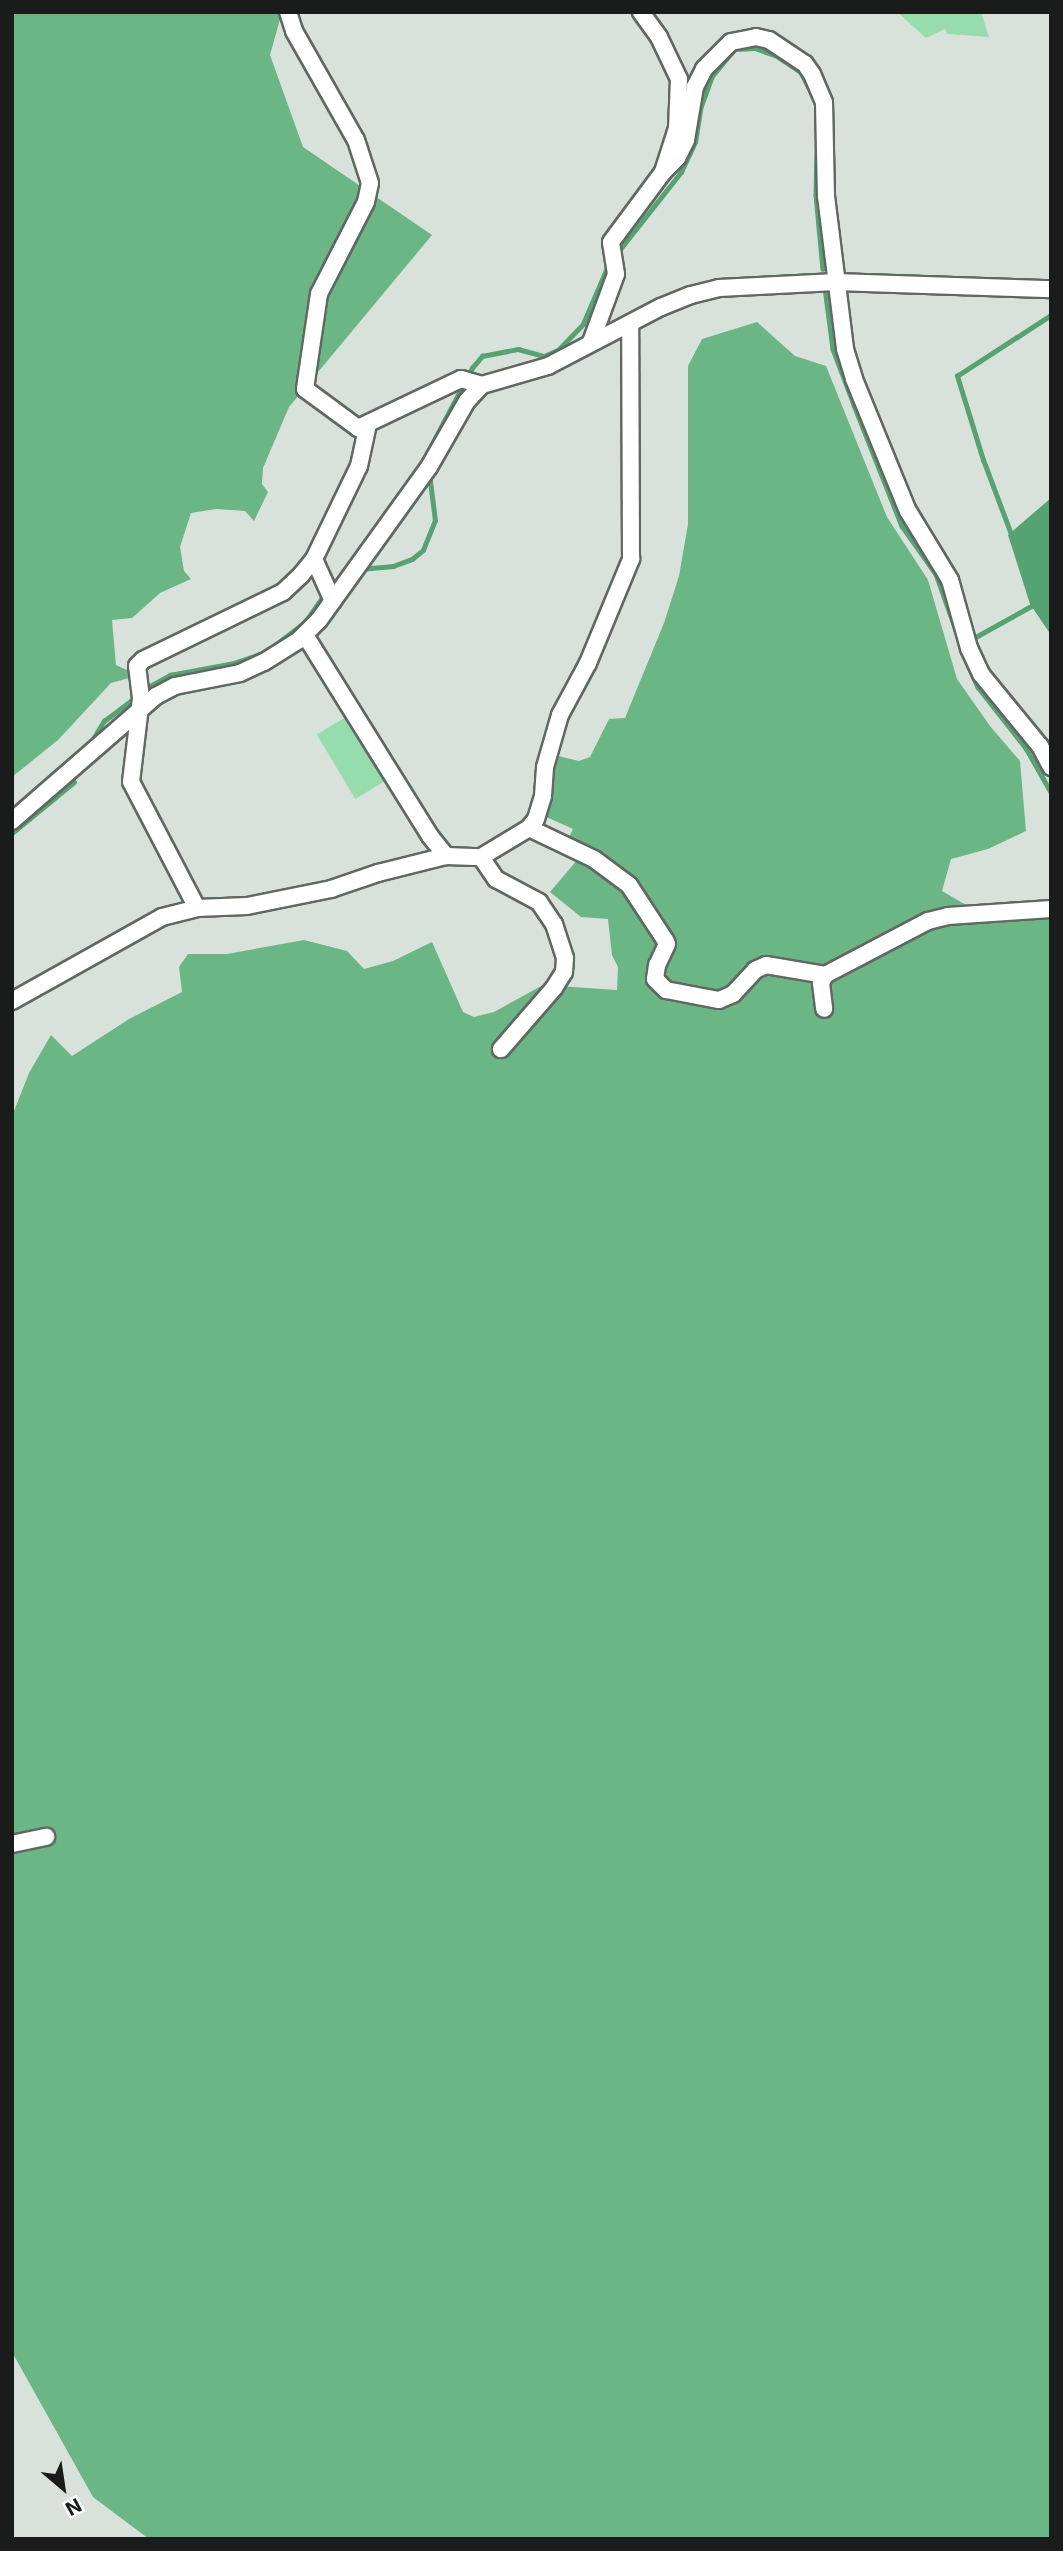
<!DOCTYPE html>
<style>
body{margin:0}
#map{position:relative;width:1063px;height:2551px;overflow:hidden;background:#d8e2db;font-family:Inter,sans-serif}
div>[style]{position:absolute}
.green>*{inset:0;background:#96ddad;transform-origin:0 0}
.forest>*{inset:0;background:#6ab685}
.water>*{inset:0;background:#55a272}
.stream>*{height:4.5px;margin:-2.25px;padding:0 2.25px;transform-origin:2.25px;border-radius:2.25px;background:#55a272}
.roads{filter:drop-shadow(2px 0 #5f6861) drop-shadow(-2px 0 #5f6861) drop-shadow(0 2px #5f6861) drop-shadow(0 -2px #5f6861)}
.minor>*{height:16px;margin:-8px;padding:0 8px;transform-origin:8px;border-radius:8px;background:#fff}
span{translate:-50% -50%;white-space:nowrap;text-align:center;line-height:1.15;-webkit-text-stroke:5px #fff;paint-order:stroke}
.frame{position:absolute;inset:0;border:14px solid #191c1a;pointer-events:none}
.north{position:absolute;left:28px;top:2453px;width:70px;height:70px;-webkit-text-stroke:5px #fff;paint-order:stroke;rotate:151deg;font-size:19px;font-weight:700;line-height:28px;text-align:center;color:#191c1a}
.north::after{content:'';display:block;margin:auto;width:24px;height:32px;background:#191c1a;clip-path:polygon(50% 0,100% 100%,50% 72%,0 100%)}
</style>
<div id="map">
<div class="green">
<i style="clip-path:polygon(897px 12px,981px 12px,989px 37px,947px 34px,945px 29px,926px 38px)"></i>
<i style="left:351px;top:714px;width:75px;height:40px;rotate:59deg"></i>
</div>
<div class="forest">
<i style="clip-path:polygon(12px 12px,282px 12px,270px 55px,303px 147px,432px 235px,289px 407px,263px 468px,262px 484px,268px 492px,254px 521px,245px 511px,216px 509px,191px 513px,180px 547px,184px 571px,191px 579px,160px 593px,132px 618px,112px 620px,116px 665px,129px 671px,129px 678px,111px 683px,58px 740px,12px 777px)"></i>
<i style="clip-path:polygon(757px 322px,795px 356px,826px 366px,887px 517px,928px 580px,957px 679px,990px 726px,1020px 761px,1026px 831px,988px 849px,951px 859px,942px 891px,997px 923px,1051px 916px,1051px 2539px,149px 2539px,93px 2497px,12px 2352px,12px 1116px,29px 1073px,51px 1035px,72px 1056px,129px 1019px,182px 992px,179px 967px,188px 954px,227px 954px,304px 940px,347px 951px,364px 969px,393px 961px,432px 942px,463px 1012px,474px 1017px,494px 1012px,543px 985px,617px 990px,618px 967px,612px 955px,608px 919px,581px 917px,550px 892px,584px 852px,567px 841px,573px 829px,544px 816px,554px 755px,579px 761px,590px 757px,609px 719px,625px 718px,664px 623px,679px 576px,688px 524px,688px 366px,702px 339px)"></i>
</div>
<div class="water">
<i style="clip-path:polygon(1051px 498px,1051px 635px,1030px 604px,1008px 535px)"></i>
</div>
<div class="stream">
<i style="left:817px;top:144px;width:51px;rotate:91.1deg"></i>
<i style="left:816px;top:195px;width:74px;rotate:84.6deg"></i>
<i style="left:617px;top:253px;width:103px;rotate:-51.7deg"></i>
<i style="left:681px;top:172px;width:33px;rotate:-65deg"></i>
<i style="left:695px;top:142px;width:36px;rotate:-81deg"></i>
<i style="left:701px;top:106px;width:32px;rotate:-70deg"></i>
<i style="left:712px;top:76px;width:35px;rotate:-50deg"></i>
<i style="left:735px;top:49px;width:20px;rotate:-3deg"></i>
<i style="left:755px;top:48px;width:23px;rotate:20deg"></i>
<i style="left:777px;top:56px;width:29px;rotate:34deg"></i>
<i style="left:801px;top:72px;width:29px;rotate:63deg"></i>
<i style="left:825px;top:288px;width:62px;rotate:82.5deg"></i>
<i style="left:833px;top:349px;width:60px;rotate:69.4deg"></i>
<i style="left:854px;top:405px;width:130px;rotate:68.4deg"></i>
<i style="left:902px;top:526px;width:59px;rotate:54.7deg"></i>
<i style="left:936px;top:574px;width:63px;rotate:70.4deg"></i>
<i style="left:426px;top:464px;width:5px;rotate:-112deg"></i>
<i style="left:424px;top:459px;width:103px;rotate:-62.2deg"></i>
<i style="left:472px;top:368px;width:16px;rotate:-50deg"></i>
<i style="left:482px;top:356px;width:37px;rotate:-11deg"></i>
<i style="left:518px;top:349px;width:27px;rotate:15deg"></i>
<i style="left:544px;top:356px;width:15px;rotate:-23deg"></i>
<i style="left:558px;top:350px;width:36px;rotate:-46deg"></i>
<i style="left:583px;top:324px;width:66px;rotate:-66.9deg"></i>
<i style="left:1012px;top:537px;width:82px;rotate:-110.6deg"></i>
<i style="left:983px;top:460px;width:88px;rotate:-107.2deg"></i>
<i style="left:957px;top:376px;width:112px;rotate:-33deg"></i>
<i style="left:360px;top:569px;width:33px;rotate:-5deg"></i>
<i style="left:393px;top:566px;width:20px;rotate:-20deg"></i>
<i style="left:412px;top:559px;width:14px;rotate:-39deg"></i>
<i style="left:423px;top:550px;width:31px;rotate:-68deg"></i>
<i style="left:435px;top:521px;width:48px;rotate:-97.1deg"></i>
<i style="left:332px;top:586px;width:23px;rotate:-45deg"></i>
<i style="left:972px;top:639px;width:72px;rotate:-29.1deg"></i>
<i style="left:961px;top:649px;width:42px;rotate:65.9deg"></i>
<i style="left:978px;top:687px;width:78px;rotate:51.8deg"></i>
<i style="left:1026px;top:748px;width:51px;rotate:60.4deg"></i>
<i style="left:143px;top:690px;width:31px;rotate:-29deg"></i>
<i style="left:170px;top:675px;width:65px;rotate:-10.6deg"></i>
<i style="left:234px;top:663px;width:34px;rotate:-19deg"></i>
<i style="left:266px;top:652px;width:49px;rotate:-37.6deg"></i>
<i style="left:305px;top:622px;width:33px;rotate:-55deg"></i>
<i style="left:90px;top:744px;width:27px;rotate:-59deg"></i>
<i style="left:104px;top:721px;width:41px;rotate:-37.1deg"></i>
<i style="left:12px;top:833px;width:80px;rotate:-39.4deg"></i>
</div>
<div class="roads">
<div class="minor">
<i style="left:288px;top:12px;width:20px;rotate:72deg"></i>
<i style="left:294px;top:31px;width:125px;rotate:60.4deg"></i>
<i style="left:356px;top:140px;width:45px;rotate:72deg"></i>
<i style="left:370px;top:183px;width:19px;rotate:102deg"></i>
<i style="left:366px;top:202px;width:103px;rotate:117.1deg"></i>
<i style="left:319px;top:294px;width:96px;rotate:98.4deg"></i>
<i style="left:305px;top:389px;width:66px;rotate:36.3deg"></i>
<i style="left:358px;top:428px;width:114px;rotate:-25.4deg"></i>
<i style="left:461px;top:379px;width:22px;rotate:16deg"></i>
<i style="left:663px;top:172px;width:20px;rotate:-45deg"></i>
<i style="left:677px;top:158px;width:20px;rotate:-63deg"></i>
<i style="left:686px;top:140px;width:54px;rotate:-80.4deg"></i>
<i style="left:695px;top:87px;width:20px;rotate:-63deg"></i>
<i style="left:704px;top:69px;width:38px;rotate:-45deg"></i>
<i style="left:731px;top:42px;width:25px;rotate:-11deg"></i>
<i style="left:756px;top:37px;width:13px;rotate:13deg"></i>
<i style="left:769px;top:40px;width:43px;rotate:33.7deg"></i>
<i style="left:805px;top:64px;width:12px;rotate:55deg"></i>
<i style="left:812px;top:74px;width:30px;rotate:67deg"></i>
<i style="left:824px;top:102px;width:94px;rotate:88.8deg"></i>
<i style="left:826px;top:196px;width:154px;rotate:82.9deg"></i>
<i style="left:845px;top:349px;width:31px;rotate:73deg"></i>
<i style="left:854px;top:379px;width:143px;rotate:67.8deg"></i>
<i style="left:908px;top:511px;width:81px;rotate:58.7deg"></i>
<i style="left:950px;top:580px;width:71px;rotate:74.4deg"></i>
<i style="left:969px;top:648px;width:29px;rotate:65deg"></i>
<i style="left:981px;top:674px;width:93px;rotate:50.7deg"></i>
<i style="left:1040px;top:746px;width:24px;rotate:62deg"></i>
<i style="left:591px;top:342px;width:72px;rotate:-69.8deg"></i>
<i style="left:616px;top:274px;width:32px;rotate:-99deg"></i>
<i style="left:611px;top:242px;width:87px;rotate:-53.4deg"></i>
<i style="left:663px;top:172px;width:46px;rotate:-72.3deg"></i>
<i style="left:677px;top:128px;width:49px;rotate:-87.7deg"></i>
<i style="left:679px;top:79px;width:47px;rotate:-115.5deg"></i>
<i style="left:659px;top:37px;width:31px;rotate:-126deg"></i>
<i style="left:314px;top:559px;width:46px;rotate:65.7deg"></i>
<i style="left:305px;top:635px;width:237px;rotate:58.1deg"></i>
<i style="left:430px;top:836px;width:26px;rotate:51deg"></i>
<i style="left:12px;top:821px;width:191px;rotate:-41deg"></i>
<i style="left:156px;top:696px;width:21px;rotate:-28deg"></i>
<i style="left:175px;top:686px;width:66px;rotate:-11.3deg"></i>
<i style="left:240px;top:673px;width:26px;rotate:-25deg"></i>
<i style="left:264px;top:662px;width:41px;rotate:-32.2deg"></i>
<i style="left:299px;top:640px;width:28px;rotate:-45deg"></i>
<i style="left:319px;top:620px;width:188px;rotate:-54.3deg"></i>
<i style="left:429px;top:467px;width:76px;rotate:-60.1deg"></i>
<i style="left:467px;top:401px;width:22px;rotate:-47deg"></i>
<i style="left:482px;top:385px;width:69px;rotate:-16.1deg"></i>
<i style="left:548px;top:366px;width:127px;rotate:-27.6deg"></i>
<i style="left:661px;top:307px;width:32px;rotate:-22deg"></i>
<i style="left:691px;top:295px;width:29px;rotate:-14deg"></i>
<i style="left:719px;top:288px;width:117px;rotate:-2.9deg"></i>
<i style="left:836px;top:282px;width:215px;rotate:1.9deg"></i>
<i style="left:529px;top:828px;width:72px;rotate:25.5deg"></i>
<i style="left:594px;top:859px;width:44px;rotate:36.6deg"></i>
<i style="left:629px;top:885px;width:66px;rotate:56.8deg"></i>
<i style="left:665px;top:940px;width:4px;rotate:63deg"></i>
<i style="left:667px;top:944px;width:23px;rotate:115deg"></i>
<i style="left:657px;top:965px;width:14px;rotate:98deg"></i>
<i style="left:655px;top:979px;width:16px;rotate:45deg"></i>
<i style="left:666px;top:990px;width:54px;rotate:10.7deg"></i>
<i style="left:719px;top:1000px;width:15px;rotate:-23deg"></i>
<i style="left:733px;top:994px;width:33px;rotate:-47deg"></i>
<i style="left:755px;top:970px;width:12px;rotate:-24deg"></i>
<i style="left:766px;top:965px;width:60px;rotate:9.6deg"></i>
<i style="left:825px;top:975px;width:9px;rotate:117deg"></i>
<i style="left:821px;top:983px;width:26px;rotate:83deg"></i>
<i style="left:481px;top:857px;width:27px;rotate:56deg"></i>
<i style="left:496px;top:879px;width:49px;rotate:28.1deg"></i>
<i style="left:539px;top:902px;width:27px;rotate:56deg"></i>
<i style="left:554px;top:924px;width:36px;rotate:72deg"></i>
<i style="left:565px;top:958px;width:14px;rotate:94deg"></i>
<i style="left:564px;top:972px;width:19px;rotate:122deg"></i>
<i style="left:554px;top:988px;width:81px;rotate:131deg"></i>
<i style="left:197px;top:908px;width:142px;rotate:-117.6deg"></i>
<i style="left:131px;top:782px;width:85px;rotate:-83.2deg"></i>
<i style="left:141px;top:698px;width:32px;rotate:-97deg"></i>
<i style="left:137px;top:666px;width:8px;rotate:-45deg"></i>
<i style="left:143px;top:660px;width:156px;rotate:-25.9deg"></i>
<i style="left:283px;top:592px;width:25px;rotate:-43deg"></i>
<i style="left:301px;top:575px;width:21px;rotate:-51deg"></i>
<i style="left:314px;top:559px;width:103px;rotate:-64.2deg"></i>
<i style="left:359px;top:466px;width:43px;rotate:-77.9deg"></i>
<i style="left:825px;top:975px;width:116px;rotate:-27.7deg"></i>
<i style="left:928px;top:921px;width:21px;rotate:-14deg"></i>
<i style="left:948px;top:916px;width:103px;rotate:-3.9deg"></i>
<i style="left:12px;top:1001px;width:172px;rotate:-29.2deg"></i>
<i style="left:162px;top:917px;width:36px;rotate:-14deg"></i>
<i style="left:197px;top:908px;width:50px;rotate:-2.3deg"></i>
<i style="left:247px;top:906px;width:86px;rotate:-11.4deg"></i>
<i style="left:331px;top:889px;width:50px;rotate:-18.8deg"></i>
<i style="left:378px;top:873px;width:70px;rotate:-14deg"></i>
<i style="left:446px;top:856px;width:35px;rotate:2deg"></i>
<i style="left:481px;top:857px;width:56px;rotate:-31.1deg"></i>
<i style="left:529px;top:828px;width:11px;rotate:-52deg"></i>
<i style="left:536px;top:819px;width:24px;rotate:-73deg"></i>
<i style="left:543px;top:796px;width:29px;rotate:-86deg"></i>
<i style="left:545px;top:767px;width:54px;rotate:-73.9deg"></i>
<i style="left:560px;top:715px;width:59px;rotate:-61.7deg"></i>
<i style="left:588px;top:663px;width:113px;rotate:-67.5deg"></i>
<i style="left:631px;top:559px;width:233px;rotate:-90.2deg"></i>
<i style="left:12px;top:1844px;width:35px;rotate:-12deg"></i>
</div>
</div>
<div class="frame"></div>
<div class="north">N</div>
</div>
